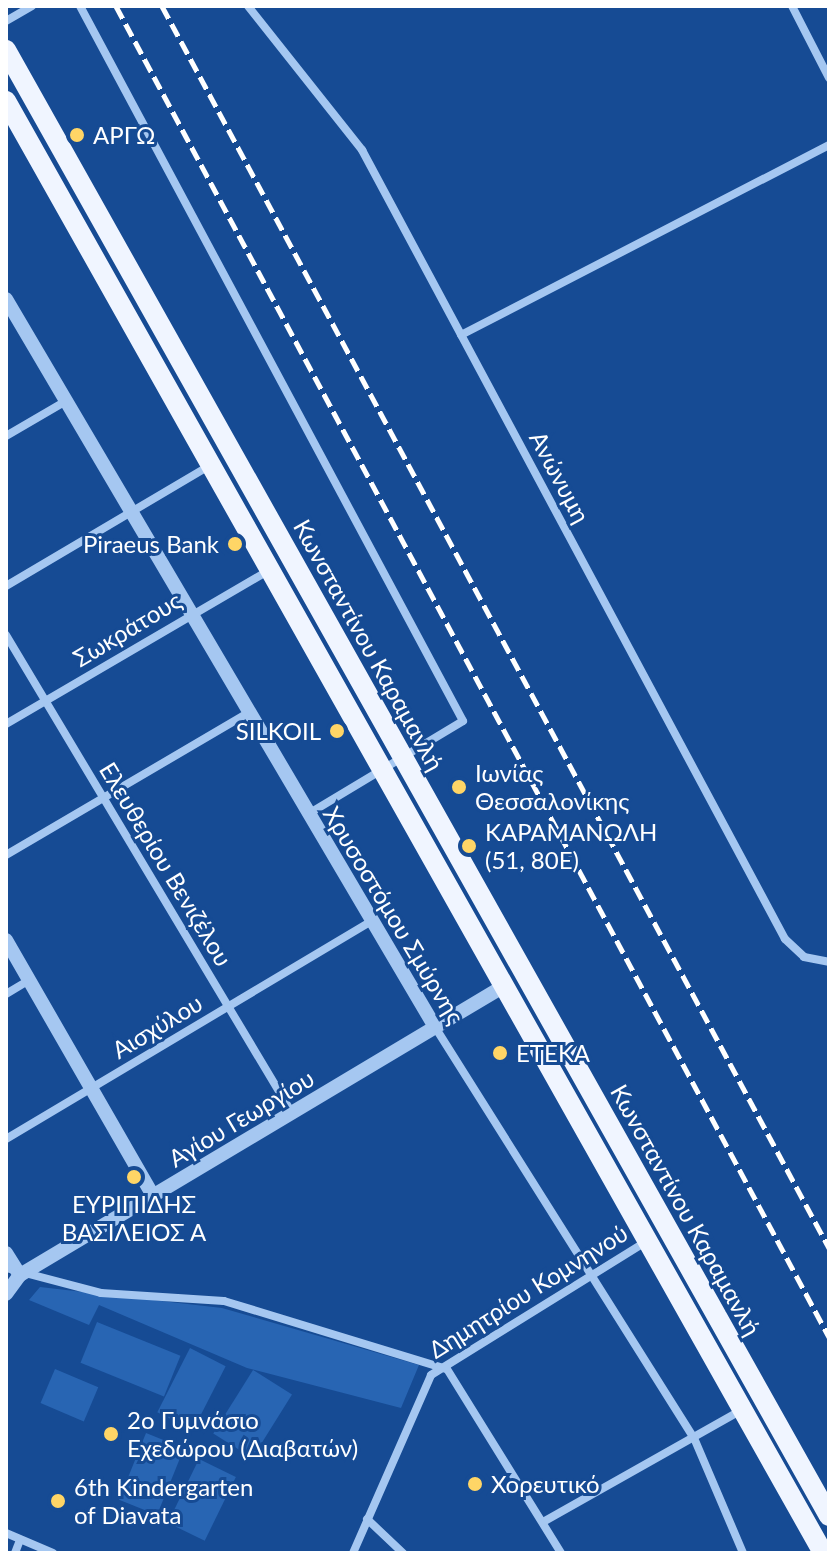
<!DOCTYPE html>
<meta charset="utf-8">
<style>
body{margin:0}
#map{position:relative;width:835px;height:1559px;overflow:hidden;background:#164b94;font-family:Lato,sans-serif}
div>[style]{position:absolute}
.green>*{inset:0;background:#2865b3;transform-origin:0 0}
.minor>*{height:8px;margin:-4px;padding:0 4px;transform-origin:4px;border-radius:4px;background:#a5c7f1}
.tertiary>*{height:14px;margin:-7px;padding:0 7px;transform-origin:7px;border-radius:7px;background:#a5c7f1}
.primary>*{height:20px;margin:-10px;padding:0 10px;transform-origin:10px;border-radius:10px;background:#f0f5ff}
.rail>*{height:5px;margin-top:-2.5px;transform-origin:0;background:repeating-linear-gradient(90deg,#fff 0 14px,transparent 0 20px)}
.dots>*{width:22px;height:22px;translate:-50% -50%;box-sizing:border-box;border:4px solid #164b94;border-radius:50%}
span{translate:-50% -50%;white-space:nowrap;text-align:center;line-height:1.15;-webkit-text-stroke:6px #164b94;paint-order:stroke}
.poi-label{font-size:24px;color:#fff}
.left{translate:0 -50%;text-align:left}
.right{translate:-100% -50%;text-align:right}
.street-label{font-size:24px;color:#fff}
.frame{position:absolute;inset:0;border:8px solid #fff;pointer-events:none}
</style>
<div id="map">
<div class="green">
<i style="clip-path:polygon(40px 1287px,222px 1308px,419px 1365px,401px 1408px,247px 1368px,99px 1305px,89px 1325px,29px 1300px)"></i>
<i style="left:97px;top:1322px;width:90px;height:44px;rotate:22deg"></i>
<i style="left:190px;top:1348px;width:40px;height:72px;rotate:27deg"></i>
<i style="left:55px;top:1369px;width:47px;height:37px;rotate:23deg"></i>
<i style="left:253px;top:1370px;width:46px;height:75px;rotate:32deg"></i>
<i style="left:146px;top:1433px;width:41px;height:72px;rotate:22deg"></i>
<i style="left:199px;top:1459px;width:41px;height:71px;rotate:26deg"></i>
</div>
<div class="minor">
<i style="left:80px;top:6px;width:811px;rotate:61.82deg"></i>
<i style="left:463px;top:721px;width:181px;rotate:149deg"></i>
<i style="left:248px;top:6px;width:184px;rotate:51.6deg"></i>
<i style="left:362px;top:150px;width:895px;rotate:61.8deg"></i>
<i style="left:785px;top:939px;width:26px;rotate:43deg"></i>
<i style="left:804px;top:957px;width:25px;rotate:11deg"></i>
<i style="left:792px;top:6px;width:81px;rotate:62.8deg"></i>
<i style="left:6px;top:21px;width:30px;rotate:-30deg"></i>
<i style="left:461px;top:335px;width:414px;rotate:-27.3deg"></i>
<i style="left:6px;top:436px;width:69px;rotate:-30.3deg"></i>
<i style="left:6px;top:586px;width:238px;rotate:-30.6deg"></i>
<i style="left:6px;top:635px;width:557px;rotate:59.11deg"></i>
<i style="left:6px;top:724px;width:306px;rotate:-30.3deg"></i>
<i style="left:6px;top:855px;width:281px;rotate:-30.4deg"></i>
<i style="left:6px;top:994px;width:27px;rotate:-31deg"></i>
<i style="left:435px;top:1027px;width:486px;rotate:57.8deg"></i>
<i style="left:694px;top:1438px;width:125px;rotate:66.9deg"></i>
<i style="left:6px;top:1139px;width:424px;rotate:-30.8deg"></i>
<i style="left:6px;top:1268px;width:98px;rotate:14.7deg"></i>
<i style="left:101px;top:1293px;width:123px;rotate:3.7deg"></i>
<i style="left:224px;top:1301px;width:233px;rotate:17deg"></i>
<i style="left:447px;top:1369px;width:216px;rotate:58.2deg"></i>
<i style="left:367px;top:1519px;width:50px;rotate:43.4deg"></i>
<i style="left:543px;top:1522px;width:228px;rotate:-29.4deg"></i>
<i style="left:6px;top:1533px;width:51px;rotate:23.1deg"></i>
<i style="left:15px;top:1553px;width:14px;rotate:-69deg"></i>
<i style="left:353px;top:1553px;width:194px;rotate:-66.3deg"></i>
<i style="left:431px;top:1375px;width:254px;rotate:-31.8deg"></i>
</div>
<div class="tertiary">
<i style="left:6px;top:299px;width:845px;rotate:59.49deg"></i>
<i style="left:6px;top:940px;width:295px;rotate:60.1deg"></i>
<i style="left:6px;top:1253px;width:26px;rotate:58deg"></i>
<i style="left:6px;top:1294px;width:24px;rotate:-54deg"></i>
<i style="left:20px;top:1275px;width:564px;rotate:-30.84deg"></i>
</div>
<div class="primary">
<i style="left:6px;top:50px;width:1681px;rotate:60.69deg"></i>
<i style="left:6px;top:101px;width:1666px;rotate:60.63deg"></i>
</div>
<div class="rail">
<i style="left:116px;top:6px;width:1510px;rotate:61.82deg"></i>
<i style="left:162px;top:6px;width:1410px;rotate:61.76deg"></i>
</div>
<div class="dots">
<i style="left:77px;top:135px;background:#ffd566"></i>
<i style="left:235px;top:544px;background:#ffd566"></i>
<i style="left:337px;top:731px;background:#ffd566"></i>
<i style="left:459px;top:787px;background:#ffd566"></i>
<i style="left:469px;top:846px;background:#ffd566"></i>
<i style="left:500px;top:1053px;background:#ffd566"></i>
<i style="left:134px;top:1177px;background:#ffd566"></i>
<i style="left:111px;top:1434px;background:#ffd566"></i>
<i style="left:475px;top:1484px;background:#ffd566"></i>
<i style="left:58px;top:1501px;background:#ffd566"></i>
</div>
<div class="poi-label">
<span class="left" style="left:93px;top:135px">ΑΡΓΩ</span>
<span class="right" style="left:219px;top:544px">Piraeus Bank</span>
<span class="right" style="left:321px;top:731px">SILKOIL</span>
<span class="left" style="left:475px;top:787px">Ιωνίας<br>Θεσσαλονίκης</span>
<span class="left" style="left:485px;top:846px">ΚΑΡΑΜΑΝΩΛΗ<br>(51, 80Ε)</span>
<span class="left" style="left:516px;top:1053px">ΕΤΕΚΑ</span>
<span style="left:134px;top:1218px">ΕΥΡΙΠΙΔΗΣ<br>ΒΑΣΙΛΕΙΟΣ Α</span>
<span class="left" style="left:127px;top:1434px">2ο Γυμνάσιο<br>Εχεδώρου (Διαβατών)</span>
<span class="left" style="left:491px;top:1484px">Χορευτικό</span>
<span class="left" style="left:74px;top:1501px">6th Kindergarten<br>of Diavata</span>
</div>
<div class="street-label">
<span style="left:560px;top:477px;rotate:62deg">Ανώνυμη</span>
<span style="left:127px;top:629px;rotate:-31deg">Σωκράτους</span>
<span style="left:369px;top:645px;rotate:61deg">Κωνσταντίνου Καραμανλή</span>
<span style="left:166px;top:864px;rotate:59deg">Ελευθερίου Βενιζέλου</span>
<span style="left:394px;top:915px;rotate:59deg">Χρυσοστόμου Σμύρνης</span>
<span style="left:157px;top:1026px;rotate:-31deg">Αισχύλου</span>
<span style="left:241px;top:1118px;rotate:-31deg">Αγίου Γεωργίου</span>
<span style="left:686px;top:1210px;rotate:61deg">Κωνσταντίνου Καραμανλή</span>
<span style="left:528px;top:1291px;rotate:-32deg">Δημητρίου Κομνηνού</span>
</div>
<div class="frame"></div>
</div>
